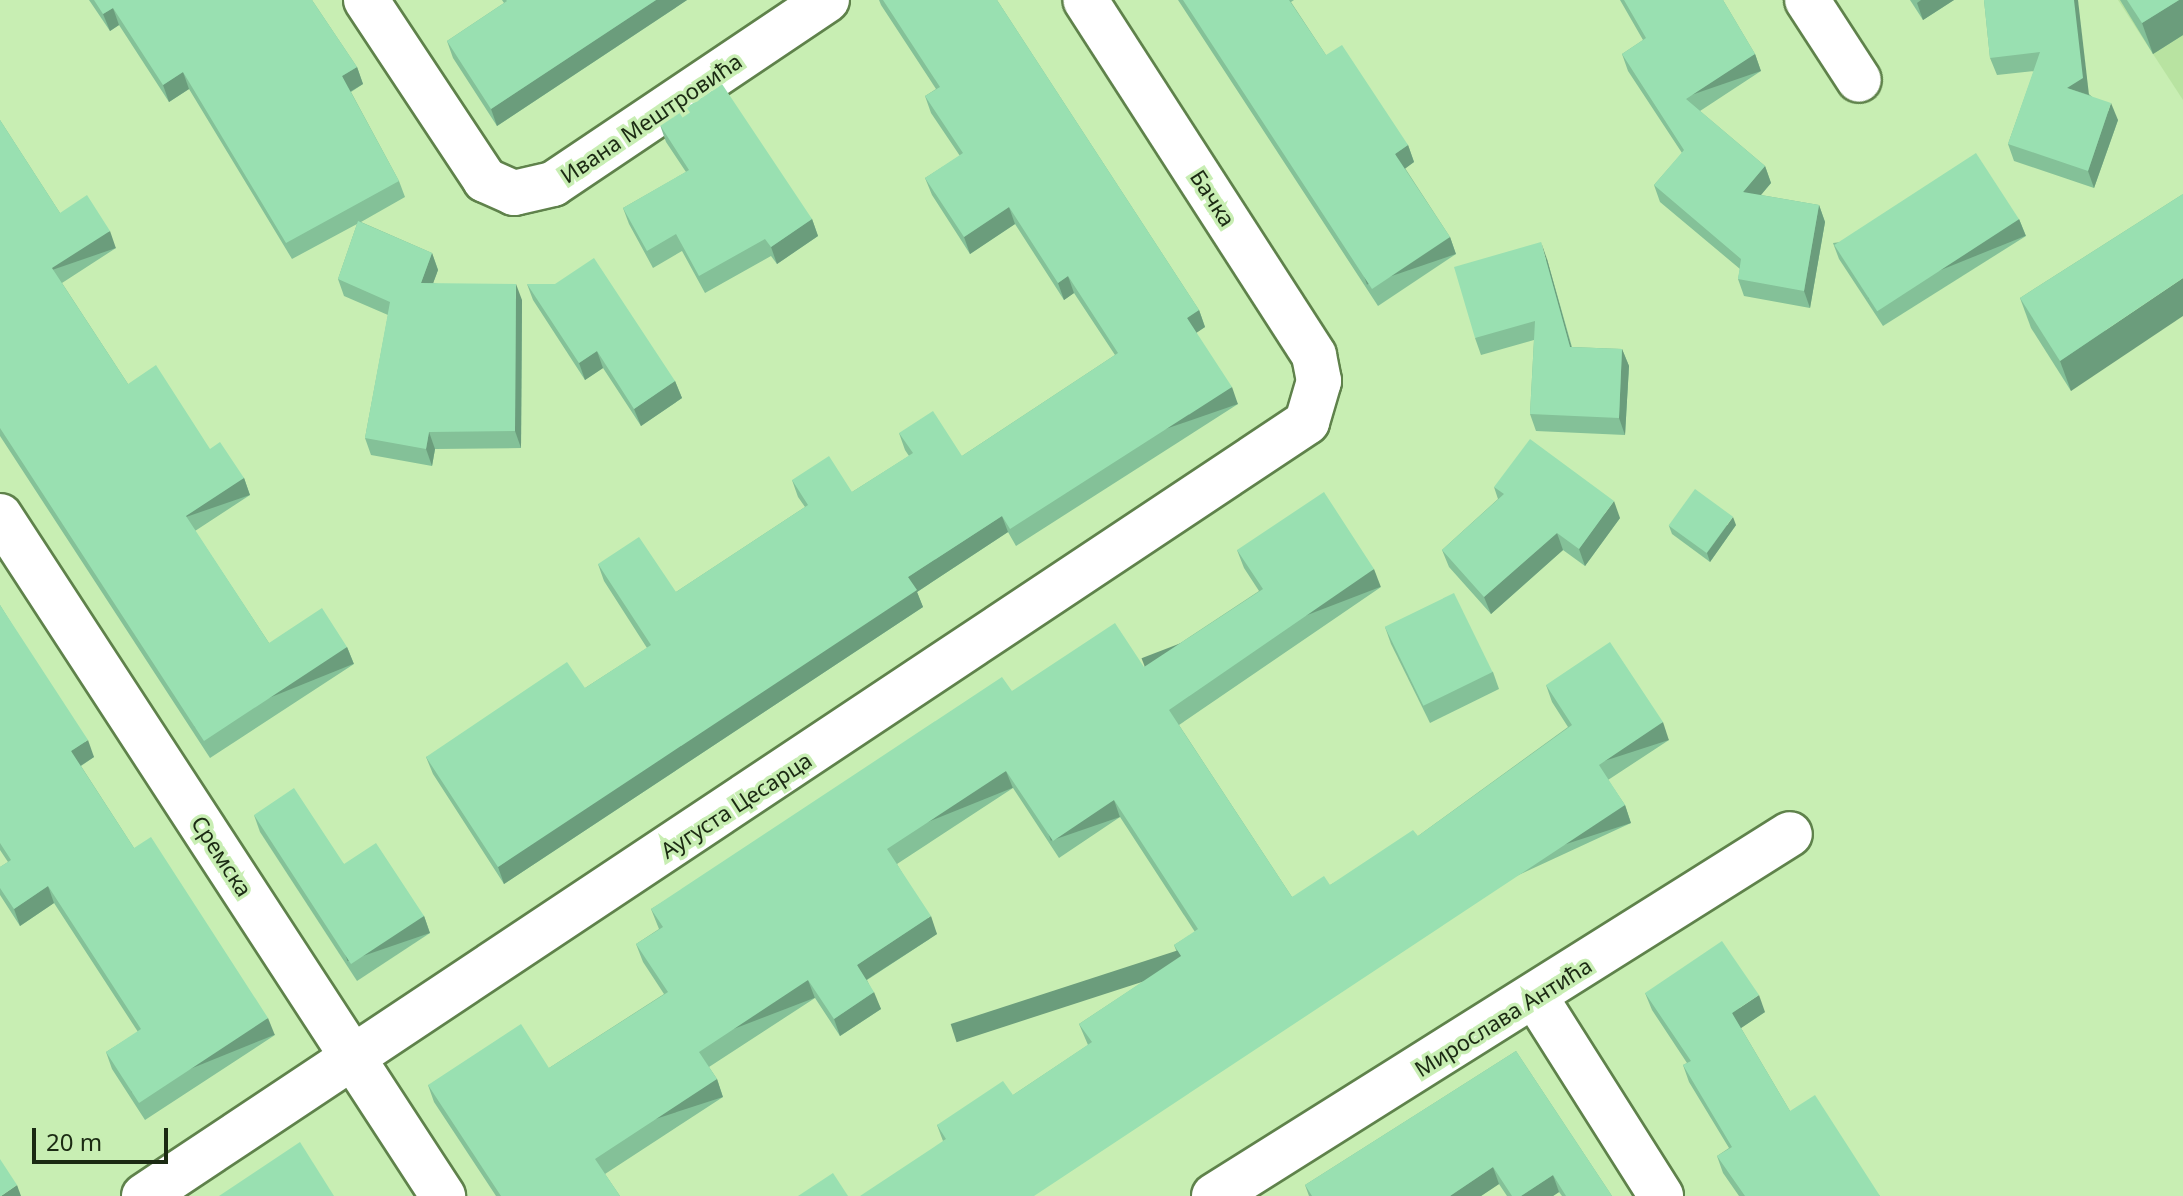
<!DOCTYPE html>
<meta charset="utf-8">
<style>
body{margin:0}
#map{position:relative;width:2183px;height:1196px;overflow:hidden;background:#c8eeb3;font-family:"Noto Sans",sans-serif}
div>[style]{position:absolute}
.built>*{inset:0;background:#b8e3a1}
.roads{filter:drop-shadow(2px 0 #5f824b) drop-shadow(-2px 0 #5f824b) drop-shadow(0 2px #5f824b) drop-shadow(0 -2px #5f824b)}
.minor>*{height:44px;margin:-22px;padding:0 22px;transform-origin:22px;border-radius:22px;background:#fff}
.wall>*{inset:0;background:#84c198}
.shaded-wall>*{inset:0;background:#6b9d7c;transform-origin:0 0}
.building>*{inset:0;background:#99e0b1;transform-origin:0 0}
span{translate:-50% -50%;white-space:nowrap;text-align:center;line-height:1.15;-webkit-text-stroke:7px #c8eeb3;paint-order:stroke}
.street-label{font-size:22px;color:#1b2a13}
.scale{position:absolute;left:32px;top:1128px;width:136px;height:36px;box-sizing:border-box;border:4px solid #1b2a13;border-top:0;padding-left:10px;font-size:24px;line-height:28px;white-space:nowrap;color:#1b2a13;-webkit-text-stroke:6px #c8eeb3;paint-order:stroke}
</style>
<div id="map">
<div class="built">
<i style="clip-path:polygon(2118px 0,2183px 0,2183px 100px,2153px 54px)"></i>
</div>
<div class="roads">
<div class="minor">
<i style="left:366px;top:0;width:216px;rotate:56.5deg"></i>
<i style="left:485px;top:180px;width:32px;rotate:24deg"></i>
<i style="left:514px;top:193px;width:40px;rotate:-13deg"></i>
<i style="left:553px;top:184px;width:330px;rotate:-33.9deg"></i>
<i style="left:1807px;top:0;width:95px;rotate:57deg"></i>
<i style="left:0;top:516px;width:812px;rotate:56.92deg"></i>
<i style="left:1536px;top:998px;width:234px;rotate:57.7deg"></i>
<i style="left:144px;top:1196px;width:1397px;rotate:-33.64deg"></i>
<i style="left:1307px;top:422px;width:43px;rotate:-73.7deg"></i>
<i style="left:1319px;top:381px;width:26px;rotate:-101deg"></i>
<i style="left:1314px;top:355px;width:422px;rotate:-122.8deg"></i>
<i style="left:1214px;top:1196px;width:680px;rotate:-32.15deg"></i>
</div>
</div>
<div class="wall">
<i style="clip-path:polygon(89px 0,312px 0,357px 67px,363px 84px,351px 92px,399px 181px,405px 197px,361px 222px,432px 253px,438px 270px,433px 283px,522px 300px,521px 448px,435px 449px,432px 466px,371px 455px,365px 438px,388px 315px,344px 296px,338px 279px,357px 224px,292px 259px,189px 89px,169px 102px,119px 25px,110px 31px)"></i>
<i style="clip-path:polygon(502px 0,687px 0,497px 126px,453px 58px,447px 41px,504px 3px)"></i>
<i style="clip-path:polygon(879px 0,997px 0,1199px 310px,1205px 327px,1196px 333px,1238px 404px,1016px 546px,1008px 532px,917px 592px,923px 607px,504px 884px,433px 774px,426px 757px,585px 688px,647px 648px,604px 581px,598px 564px,676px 592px,805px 507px,798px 497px,792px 480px,852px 492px,909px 456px,905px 450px,899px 433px,962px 456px,1115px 355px,1074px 293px,1064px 300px,1015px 224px,970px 254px,932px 195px,925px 178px,960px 156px,931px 113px,925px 96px,936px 89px,881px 5px)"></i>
<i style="clip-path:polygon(1178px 0,1294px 0,1291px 2px,1326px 55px,1408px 145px,1414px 162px,1405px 168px,1450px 237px,1456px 254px,1378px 306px)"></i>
<i style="clip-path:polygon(1620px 0,1723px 0,1755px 54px,1761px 71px,1700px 111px,1765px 166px,1771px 183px,1761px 195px,1819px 205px,1825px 222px,1810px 308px,1744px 296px,1738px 279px,1740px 269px,1660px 202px,1654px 185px,1682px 153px,1628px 71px,1622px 54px,1643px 40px)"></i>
<i style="clip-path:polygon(1910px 0,1954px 0,1923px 20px)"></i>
<i style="clip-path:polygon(1984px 0,2118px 120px,2094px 188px,2014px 161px,2008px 144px,2034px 71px,1997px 75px,1990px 58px)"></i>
<i style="clip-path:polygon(2120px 0,2183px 0,2183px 35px,2153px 54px)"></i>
<i style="clip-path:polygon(0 120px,60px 213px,116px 248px,62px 283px,128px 384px,244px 478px,250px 495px,195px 531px,269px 643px,347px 647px,354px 664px,210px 758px,0 436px)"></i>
<i style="clip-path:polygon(660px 125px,812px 219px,818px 236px,777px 264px,771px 256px,705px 293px,682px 251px,653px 268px,629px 224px,623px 208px,686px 172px,666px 142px)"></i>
<i style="clip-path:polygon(2183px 194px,2071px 391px,2031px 328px,2020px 298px)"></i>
<i style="clip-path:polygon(2019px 219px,2026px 236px,1883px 326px,1839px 259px,1833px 243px)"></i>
<i style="clip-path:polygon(1547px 259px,1572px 347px,1622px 349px,1629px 366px,1625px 435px,1536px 431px,1530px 414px,1534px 340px,1481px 355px,1475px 338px)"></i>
<i style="clip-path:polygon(527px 284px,675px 381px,682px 398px,641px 426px,603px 368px,585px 380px,533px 300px)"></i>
<i style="clip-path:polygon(1494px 487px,1620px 518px,1585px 566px,1563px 550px,1491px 614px,1449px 567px,1442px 550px,1498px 499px)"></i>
<i style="clip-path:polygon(1736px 525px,1710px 562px,1672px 534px,1669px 526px)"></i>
<i style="clip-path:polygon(1237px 550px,1381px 587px,1179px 725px,1292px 897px,1330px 885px,1418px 836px,1568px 727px,1552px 702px,1546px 685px,1669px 740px,1608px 780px,1625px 805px,1631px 823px,943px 1141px,937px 1125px,1013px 1095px,1088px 1045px,1079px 1024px,1179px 958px,1174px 945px,1195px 932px,1120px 817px,1059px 858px,1013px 788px,897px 864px,937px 934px,867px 980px,881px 1009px,840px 1036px,815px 998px,709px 1067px,717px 1079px,723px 1097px,605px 1174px,620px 1196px,496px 1196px,434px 1102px,428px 1085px,549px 1068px,664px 994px,643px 962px,636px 944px,659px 929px,651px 909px,1012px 691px,1144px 667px,1259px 591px,1244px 568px)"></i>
<i style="clip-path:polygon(0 605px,94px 757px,81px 766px,134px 848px,275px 1035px,145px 1120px,112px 1069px,106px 1052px,138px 1032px,54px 903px,20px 926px,0 895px,0 867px,8px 862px,0 850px)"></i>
<i style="clip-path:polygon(1385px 627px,1493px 672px,1499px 689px,1430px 723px,1391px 644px)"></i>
<i style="clip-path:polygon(254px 815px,344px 864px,424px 916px,430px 933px,357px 981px,260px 832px)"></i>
<i style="clip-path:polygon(1645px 993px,1765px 1012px,1741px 1028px,1790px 1111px,1880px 1196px,1739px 1196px,1723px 1173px,1717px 1156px,1729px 1148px,1689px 1082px,1683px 1065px,1687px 1063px,1652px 1010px)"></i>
<i style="clip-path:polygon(1516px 1051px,1612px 1196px,1562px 1196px,1559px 1192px,1553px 1196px,1507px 1196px,1499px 1184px,1481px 1196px,1309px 1196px,1305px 1185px)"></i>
</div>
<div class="shaded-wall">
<i style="clip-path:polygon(656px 0,687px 0,497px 126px,491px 109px)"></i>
<i style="clip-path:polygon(1921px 0,1954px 0,1923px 20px,1917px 3px)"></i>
<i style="clip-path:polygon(2074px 0,2078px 0,2089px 95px,2067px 88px)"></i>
<i style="clip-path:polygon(2179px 0,2183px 0,2183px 35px,2153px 54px,2142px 23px)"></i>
<i style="clip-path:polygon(113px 8px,119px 25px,110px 31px,103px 14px)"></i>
<i style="left:1755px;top:54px;width:18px;height:82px;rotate:71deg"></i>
<i style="clip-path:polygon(357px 67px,363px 84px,348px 93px,342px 76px)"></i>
<i style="clip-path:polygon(183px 72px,189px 89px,169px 102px,163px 85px)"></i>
<i style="clip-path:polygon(2111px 103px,2118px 120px,2094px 188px,2088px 171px)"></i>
<i style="clip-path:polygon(1408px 145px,1414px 162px,1402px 171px,1395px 154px)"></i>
<i style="clip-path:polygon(1765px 166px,1771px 183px,1749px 209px,1743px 192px)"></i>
<i style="clip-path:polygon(1819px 205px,1825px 222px,1810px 308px,1804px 291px)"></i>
<i style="clip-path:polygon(1009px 207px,1015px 224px,970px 254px,964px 237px)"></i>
<i style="clip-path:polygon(812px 219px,818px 236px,777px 264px,771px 247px)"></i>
<i style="left:2019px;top:219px;width:18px;height:169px;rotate:68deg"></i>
<i style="left:110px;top:231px;width:18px;height:69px;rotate:71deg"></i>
<i style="left:1450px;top:237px;width:18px;height:94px;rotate:71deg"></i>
<i style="clip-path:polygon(1541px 242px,1547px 259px,1576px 364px,1570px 347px)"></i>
<i style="clip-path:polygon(432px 253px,438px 270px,427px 300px,421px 283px)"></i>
<i style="clip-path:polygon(1068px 276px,1074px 293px,1064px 300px,1058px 283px)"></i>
<i style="clip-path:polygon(2183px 278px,2183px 316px,2071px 391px,2060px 361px)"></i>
<i style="clip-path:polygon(516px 284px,522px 300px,521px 448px,515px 431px)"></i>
<i style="clip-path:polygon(1199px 310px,1205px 327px,1193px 335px,1187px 318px)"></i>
<i style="clip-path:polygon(1622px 349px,1629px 366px,1625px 435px,1619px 418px)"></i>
<i style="clip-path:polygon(597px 351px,603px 368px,585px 380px,579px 363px)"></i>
<i style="clip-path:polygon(675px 381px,682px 398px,641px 426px,634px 409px)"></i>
<i style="left:1232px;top:387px;width:18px;height:264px;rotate:71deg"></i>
<i style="clip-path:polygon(429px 432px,435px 449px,432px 466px,426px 449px)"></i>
<i style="left:244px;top:478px;width:18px;height:69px;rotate:71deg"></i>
<i style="clip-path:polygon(1614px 501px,1620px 518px,1585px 566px,1579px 549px)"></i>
<i style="clip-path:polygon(1002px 516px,1008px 532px,917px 592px,923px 607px,504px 884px,498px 867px,908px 577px)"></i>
<i style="clip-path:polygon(1733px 517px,1736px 525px,1710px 562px,1707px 553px)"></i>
<i style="clip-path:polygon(1557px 533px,1563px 550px,1491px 614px,1484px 597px)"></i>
<i style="left:1374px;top:569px;width:19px;height:249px;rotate:69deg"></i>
<i style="left:347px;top:647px;width:18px;height:171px;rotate:68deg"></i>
<i style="left:1663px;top:722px;width:19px;height:77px;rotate:72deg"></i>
<i style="clip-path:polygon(88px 740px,94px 757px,77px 768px,71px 751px)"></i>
<i style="left:1006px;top:771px;width:18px;height:142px;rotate:68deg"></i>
<i style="left:1114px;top:800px;width:18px;height:73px;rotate:71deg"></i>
<i style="left:1625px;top:805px;width:19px;height:709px;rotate:72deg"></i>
<i style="clip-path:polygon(48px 886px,54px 903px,20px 926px,14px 909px)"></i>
<i style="left:424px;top:916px;width:18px;height:87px;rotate:71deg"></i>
<i style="clip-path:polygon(931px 916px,937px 934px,863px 982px,857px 965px)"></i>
<i style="left:808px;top:980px;width:19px;height:131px;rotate:69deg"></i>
<i style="clip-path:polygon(874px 992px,881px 1009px,840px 1036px,834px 1019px)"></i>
<i style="clip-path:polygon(1759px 995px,1765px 1012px,1738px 1030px,1732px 1013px)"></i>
<i style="left:268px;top:1018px;width:18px;height:154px;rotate:68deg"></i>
<i style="left:717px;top:1079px;width:19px;height:146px;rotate:72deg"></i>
<i style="clip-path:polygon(1493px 1167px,1499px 1184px,1481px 1196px,1450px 1196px)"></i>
<i style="clip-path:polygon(1553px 1175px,1559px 1192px,1553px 1196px,1521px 1196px)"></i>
<i style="clip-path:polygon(17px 1185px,21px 1196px,1px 1196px)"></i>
</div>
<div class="building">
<i style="clip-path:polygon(94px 0,312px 0,357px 67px,342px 76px,399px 181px,286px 243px,183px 72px,163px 85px,113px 8px,103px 14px)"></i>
<i style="clip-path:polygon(506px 0,656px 0,491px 109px,447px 41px,507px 1px)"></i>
<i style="clip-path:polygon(883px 0,997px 0,1199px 310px,1187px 318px,1232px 387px,1010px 529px,1002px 516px,908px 577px,917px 590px,498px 867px,426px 757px,567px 662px,585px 688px,651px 645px,598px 564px,639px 537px,676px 592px,808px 505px,792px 480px,829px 456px,852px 492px,913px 453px,899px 433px,933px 411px,962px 456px,1118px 353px,1068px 276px,1058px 283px,1009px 207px,964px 237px,925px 178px,963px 153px,925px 96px,940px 87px)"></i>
<i style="clip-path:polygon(1183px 0,1289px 0,1326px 55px,1342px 45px,1408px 145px,1395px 154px,1450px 237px,1372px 289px)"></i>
<i style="clip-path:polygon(1624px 0,1723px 0,1755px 54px,1686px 99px,1765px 166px,1743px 192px,1819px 205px,1804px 291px,1738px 279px,1741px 259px,1654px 185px,1684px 150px,1622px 54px,1646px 38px)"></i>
<i style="clip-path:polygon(1984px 0,2074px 0,2083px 78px,2067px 88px,2111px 103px,2088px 171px,2008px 144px,2040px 52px,1990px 58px)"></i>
<i style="clip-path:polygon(2127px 0,2179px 0,2142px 23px)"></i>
<i style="clip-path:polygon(722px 84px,812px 219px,771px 247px,765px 239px,699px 276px,676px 234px,647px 251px,623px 208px,689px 170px,660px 125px)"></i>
<i style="clip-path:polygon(0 120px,60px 213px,87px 195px,110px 231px,52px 268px,128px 384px,156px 365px,210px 449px,220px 442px,244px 478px,186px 516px,269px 643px,322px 608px,347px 647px,204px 741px,0 428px)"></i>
<i style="left:1976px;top:153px;width:79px;height:169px;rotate:57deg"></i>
<i style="clip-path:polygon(2183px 194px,2183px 278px,2060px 361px,2020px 298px)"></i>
<i style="clip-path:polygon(358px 221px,432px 253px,421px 283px,516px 284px,515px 431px,429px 432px,426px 449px,365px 438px,390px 302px,338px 279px)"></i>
<i style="clip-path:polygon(1541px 242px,1570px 347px,1622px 349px,1619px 418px,1530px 414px,1535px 321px,1475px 338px,1454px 267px)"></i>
<i style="clip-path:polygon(594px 258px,675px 381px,634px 409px,597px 351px,579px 363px,527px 284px,555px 284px)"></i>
<i style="clip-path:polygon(1530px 439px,1614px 501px,1579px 549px,1557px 533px,1484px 597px,1442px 550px,1504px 494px,1494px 487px)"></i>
<i style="left:1695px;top:489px;width:47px;height:45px;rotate:36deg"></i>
<i style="clip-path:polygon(1324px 492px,1374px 569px,1169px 710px,1292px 897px,1324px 876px,1330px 885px,1413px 830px,1418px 836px,1572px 725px,1546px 685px,1610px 642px,1663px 722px,1599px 765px,1625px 805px,1034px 1196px,860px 1196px,946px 1139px,937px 1125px,1003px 1081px,1013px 1095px,1092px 1042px,1079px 1024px,1181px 956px,1174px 945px,1198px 929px,1114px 800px,1053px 841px,1006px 771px,887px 849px,931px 916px,857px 965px,874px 992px,834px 1019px,808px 980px,699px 1052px,717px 1079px,595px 1159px,620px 1196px,501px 1196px,428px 1085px,521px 1024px,549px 1068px,668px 992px,636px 944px,663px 927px,651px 909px,1002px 677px,1012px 691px,1115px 623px,1144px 667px,1263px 589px,1237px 550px)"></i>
<i style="left:1454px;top:593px;width:88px;height:77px;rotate:64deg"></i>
<i style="clip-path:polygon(0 605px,88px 740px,71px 751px,134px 848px,151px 837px,268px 1018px,139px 1103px,106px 1052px,141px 1029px,48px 886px,14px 909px,0 888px,0 867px,11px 860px,0 843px)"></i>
<i style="clip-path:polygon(294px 788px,344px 864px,376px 843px,424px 916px,351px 964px,254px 815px)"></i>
<i style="clip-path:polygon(1722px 941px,1759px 995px,1732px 1013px,1790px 1111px,1815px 1095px,1880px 1196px,1745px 1196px,1717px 1156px,1732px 1147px,1683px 1065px,1691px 1061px,1645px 993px)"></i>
<i style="clip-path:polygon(1516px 1051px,1612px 1196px,1566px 1196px,1553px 1175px,1521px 1196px,1512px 1196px,1493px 1167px,1450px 1196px,1312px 1196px,1305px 1185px)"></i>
<i style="clip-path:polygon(300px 1142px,334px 1196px,219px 1196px)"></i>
<i style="clip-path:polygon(0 1159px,17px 1185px,1px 1196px,0 1196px)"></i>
<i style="clip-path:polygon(833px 1173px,848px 1196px,798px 1196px)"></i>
</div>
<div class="street-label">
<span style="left:651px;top:118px;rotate:-34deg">Ивана Мештровића</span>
<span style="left:1213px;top:198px;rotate:57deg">Бачка</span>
<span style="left:736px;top:805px;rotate:-33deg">Аугуста Цесарца</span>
<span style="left:222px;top:856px;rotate:57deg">Сремска</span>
<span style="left:1503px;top:1017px;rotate:-32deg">Мирослава Антића</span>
</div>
<div class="scale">20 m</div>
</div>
